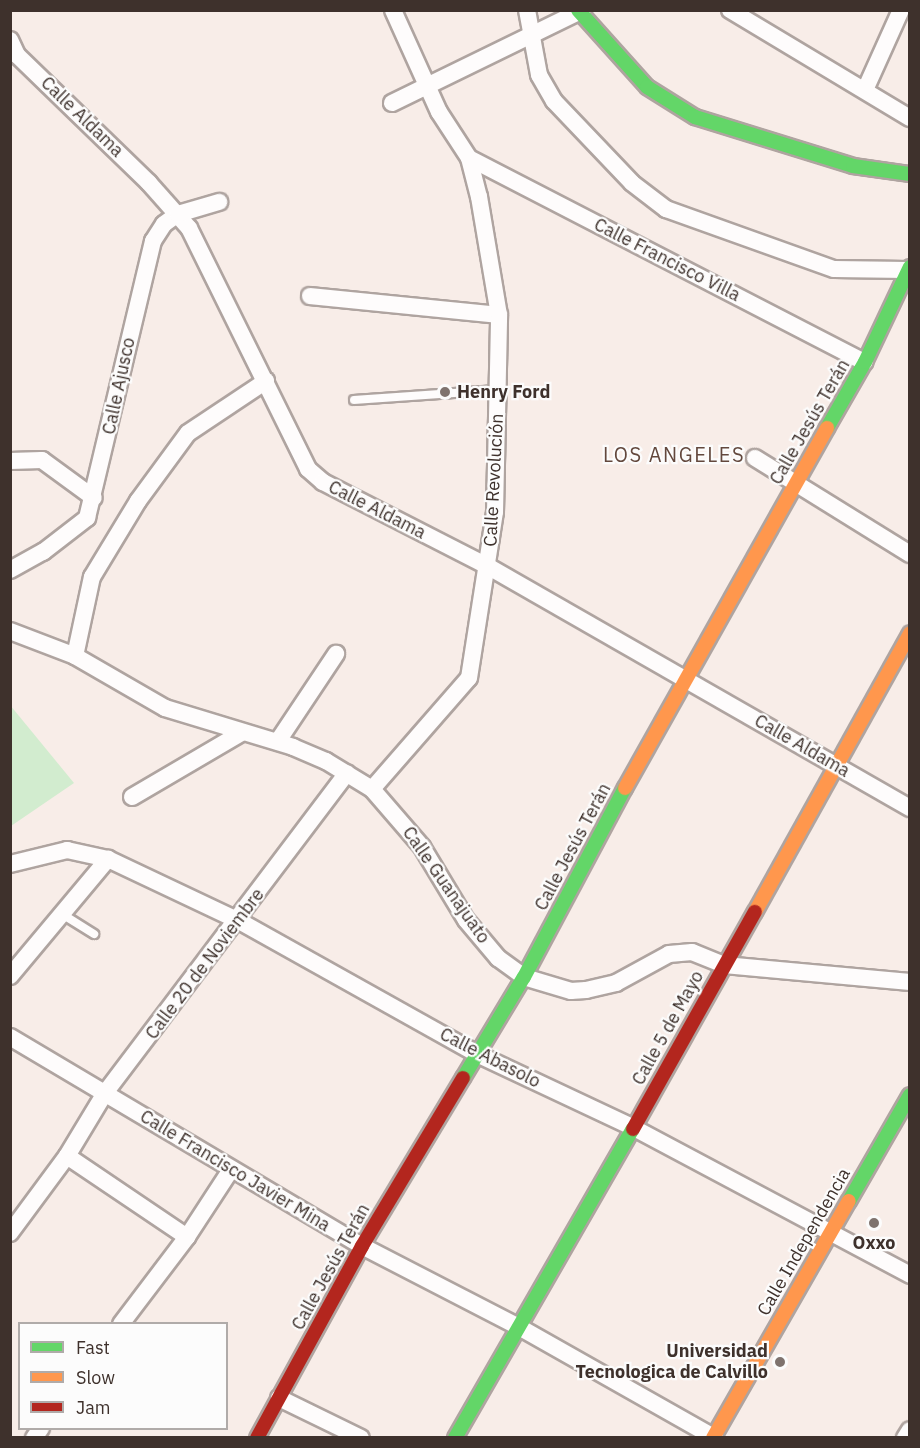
<!DOCTYPE html>
<meta charset="utf-8">
<style>
body{margin:0}
#map{position:relative;width:920px;height:1448px;overflow:hidden;background:#f8ede8;font-family:"IBM Plex Sans",sans-serif}
div>[style]{position:absolute}
.green>*{inset:0;background:#d2eccf}
.roads{filter:drop-shadow(2px 0 #afa4a0) drop-shadow(-2px 0 #afa4a0) drop-shadow(0 2px #afa4a0) drop-shadow(0 -2px #afa4a0)}
.lane>*{height:8px;margin:-4px;padding:0 4px;transform-origin:4px;border-radius:4px;background:#fefcfc}
.street>*{height:16px;margin:-8px;padding:0 8px;transform-origin:8px;border-radius:8px;background:#fefcfc}
.fast>*{height:14px;margin:-7px;padding:0 7px;transform-origin:7px;border-radius:7px;background:#63d668}
.slow>*{height:14px;margin:-7px;padding:0 7px;transform-origin:7px;border-radius:7px;background:#ff974d}
.jam>*{height:14px;margin:-7px;padding:0 7px;transform-origin:7px;border-radius:7px;background:#b3261e}
.dots>*{width:16px;height:16px;translate:-50% -50%;box-sizing:border-box;border:3px solid #fcfcfc;border-radius:50%}
span{translate:-50% -50%;white-space:nowrap;text-align:center;line-height:1.15;-webkit-text-stroke:4.5px #fcfcfc;paint-order:stroke}
.street-label{font-size:18px;color:#3e312c}
.poi-label{font-size:18px;color:#3e312c;font-weight:700}
.left{translate:0 -50%;text-align:left}
.right{translate:-100% -50%;text-align:right}
.neighbourhood-label{font-size:20px;color:#63483d;letter-spacing:1.5px}
.frame{position:absolute;inset:0;border:12px solid #3e312c;pointer-events:none}
.legend{position:absolute;left:18px;top:1322px;width:210px;height:108px;box-sizing:border-box;background:#fcfcfc;border:2px solid #b0aba9;margin:0;padding:8px 10px;list-style:none;font-size:18px;color:#3e312c}
.legend li{display:flex;align-items:center;gap:12px;height:30px}
.legend b{width:30px;border:2px solid #b0aba9}
</style>
<div id="map">
<div class="green">
<i style="clip-path:polygon(10px 705px,74px 783px,11px 826px,10px 826px)"></i>
</div>
<div class="roads">
<div class="lane">
<i style="left:354px;top:400px;width:143px;rotate:-4deg"></i>
<i style="left:62px;top:914px;width:38px;rotate:32deg"></i>
</div>
<div class="street">
<i style="left:527px;top:10px;width:66px;rotate:79.5deg"></i>
<i style="left:539px;top:75px;width:30px;rotate:60deg"></i>
<i style="left:554px;top:101px;width:113px;rotate:46.4deg"></i>
<i style="left:632px;top:183px;width:43px;rotate:37.4deg"></i>
<i style="left:666px;top:209px;width:178px;rotate:19.7deg"></i>
<i style="left:834px;top:269px;width:73px;rotate:0.8deg"></i>
<i style="left:730px;top:10px;width:210px;rotate:31deg"></i>
<i style="left:10px;top:40px;width:17px;rotate:65deg"></i>
<i style="left:17px;top:55px;width:184px;rotate:44.1deg"></i>
<i style="left:149px;top:183px;width:60px;rotate:48.4deg"></i>
<i style="left:189px;top:228px;width:269px;rotate:63.7deg"></i>
<i style="left:308px;top:469px;width:20px;rotate:41deg"></i>
<i style="left:323px;top:482px;width:186px;rotate:27.1deg"></i>
<i style="left:489px;top:567px;width:485px;rotate:29.8deg"></i>
<i style="left:865px;top:90px;width:88px;rotate:-65.8deg"></i>
<i style="left:392px;top:103px;width:212px;rotate:-26deg"></i>
<i style="left:469px;top:158px;width:445px;rotate:27.3deg"></i>
<i style="left:310px;top:296px;width:190px;rotate:5.7deg"></i>
<i style="left:755px;top:458px;width:182px;rotate:31.8deg"></i>
<i style="left:10px;top:461px;width:32px;rotate:-2deg"></i>
<i style="left:42px;top:460px;width:64px;rotate:36.2deg"></i>
<i style="left:10px;top:570px;width:38px;rotate:-29deg"></i>
<i style="left:43px;top:552px;width:56px;rotate:-37.7deg"></i>
<i style="left:87px;top:518px;width:285px;rotate:-76.6deg"></i>
<i style="left:153px;top:241px;width:20px;rotate:-57deg"></i>
<i style="left:164px;top:224px;width:17px;rotate:-36deg"></i>
<i style="left:178px;top:214px;width:43px;rotate:-16.3deg"></i>
<i style="left:10px;top:631px;width:70px;rotate:21deg"></i>
<i style="left:75px;top:656px;width:104px;rotate:30deg"></i>
<i style="left:165px;top:708px;width:134px;rotate:16.9deg"></i>
<i style="left:293px;top:747px;width:36px;rotate:23deg"></i>
<i style="left:326px;top:761px;width:54px;rotate:31.3deg"></i>
<i style="left:372px;top:789px;width:77px;rotate:49.2deg"></i>
<i style="left:422px;top:847px;width:85px;rotate:58.9deg"></i>
<i style="left:466px;top:920px;width:50px;rotate:49.9deg"></i>
<i style="left:498px;top:958px;width:32px;rotate:36deg"></i>
<i style="left:524px;top:977px;width:49px;rotate:16.6deg"></i>
<i style="left:571px;top:991px;width:15px;rotate:-4deg"></i>
<i style="left:586px;top:990px;width:31px;rotate:-13deg"></i>
<i style="left:616px;top:983px;width:60px;rotate:-28.7deg"></i>
<i style="left:669px;top:954px;width:23px;rotate:-5deg"></i>
<i style="left:692px;top:952px;width:35px;rotate:22deg"></i>
<i style="left:724px;top:965px;width:187px;rotate:5.2deg"></i>
<i style="left:75px;top:656px;width:81px;rotate:-77.9deg"></i>
<i style="left:92px;top:577px;width:89px;rotate:-58.8deg"></i>
<i style="left:138px;top:501px;width:84px;rotate:-53.7deg"></i>
<i style="left:188px;top:433px;width:94px;rotate:-33.7deg"></i>
<i style="left:278px;top:741px;width:105px;rotate:-56.3deg"></i>
<i style="left:372px;top:789px;width:147px;rotate:-48.9deg"></i>
<i style="left:469px;top:678px;width:168px;rotate:-81.1deg"></i>
<i style="left:495px;top:512px;width:197px;rotate:-88.8deg"></i>
<i style="left:499px;top:315px;width:120px;rotate:-99.6deg"></i>
<i style="left:479px;top:197px;width:40px;rotate:-104.4deg"></i>
<i style="left:469px;top:158px;width:55px;rotate:-123.1deg"></i>
<i style="left:439px;top:112px;width:112px;rotate:-114.3deg"></i>
<i style="left:132px;top:797px;width:126px;rotate:-30.4deg"></i>
<i style="left:10px;top:864px;width:59px;rotate:-13.8deg"></i>
<i style="left:67px;top:850px;width:42px;rotate:12.4deg"></i>
<i style="left:108px;top:859px;width:145px;rotate:25.3deg"></i>
<i style="left:239px;top:921px;width:275px;rotate:29.2deg"></i>
<i style="left:479px;top:1055px;width:171px;rotate:25.2deg"></i>
<i style="left:634px;top:1128px;width:313px;rotate:28deg"></i>
<i style="left:10px;top:976px;width:153px;rotate:-50.1deg"></i>
<i style="left:10px;top:1037px;width:409px;rotate:30.7deg"></i>
<i style="left:362px;top:1246px;width:177px;rotate:27.3deg"></i>
<i style="left:519px;top:1327px;width:225px;rotate:29.5deg"></i>
<i style="left:67px;top:1156px;width:145px;rotate:34deg"></i>
<i style="left:10px;top:1233px;width:96px;rotate:-53.5deg"></i>
<i style="left:67px;top:1156px;width:74px;rotate:-58.9deg"></i>
<i style="left:105px;top:1093px;width:401px;rotate:-52.9deg"></i>
<i style="left:121px;top:1324px;width:109px;rotate:-52.8deg"></i>
<i style="left:187px;top:1237px;width:79px;rotate:-56.9deg"></i>
<i style="left:279px;top:1398px;width:91px;rotate:26deg"></i>
<i style="left:34px;top:1438px;width:12px;rotate:-55deg"></i>
<i style="left:905px;top:1438px;width:9px;rotate:-58deg"></i>
</div>
<div class="fast">
<i style="left:578px;top:10px;width:103px;rotate:48.1deg"></i>
<i style="left:647px;top:87px;width:57px;rotate:32deg"></i>
<i style="left:695px;top:117px;width:165px;rotate:17.2deg"></i>
<i style="left:853px;top:166px;width:58px;rotate:8deg"></i>
<i style="left:827px;top:428px;width:76px;rotate:-60.1deg"></i>
<i style="left:865px;top:362px;width:105px;rotate:-64.7deg"></i>
<i style="left:463px;top:1078px;width:118px;rotate:-58.9deg"></i>
<i style="left:524px;top:977px;width:214px;rotate:-61.9deg"></i>
<i style="left:849px;top:1201px;width:122px;rotate:-60.1deg"></i>
<i style="left:455px;top:1438px;width:357px;rotate:-60.1deg"></i>
</div>
<div class="slow">
<i style="left:625px;top:788px;width:413px;rotate:-60.7deg"></i>
<i style="left:755px;top:912px;width:319px;rotate:-60.9deg"></i>
<i style="left:713px;top:1438px;width:273px;rotate:-60.2deg"></i>
</div>
<div class="jam">
<i style="left:633px;top:1129px;width:249px;rotate:-60.7deg"></i>
<i style="left:257px;top:1438px;width:219px;rotate:-61.3deg"></i>
<i style="left:362px;top:1246px;width:196px;rotate:-59deg"></i>
</div>
</div>
<div class="dots">
<i style="left:445px;top:392px;background:#7f736e"></i>
<i style="left:874px;top:1223px;background:#7f736e"></i>
<i style="left:780px;top:1362px;background:#7f736e"></i>
</div>
<div class="street-label">
<span style="left:82px;top:117px;rotate:44deg">Calle Aldama</span>
<span style="left:667px;top:260px;rotate:27deg">Calle Francisco Villa</span>
<span style="left:119px;top:386px;rotate:-78deg">Calle Ajusco</span>
<span style="left:810px;top:422px;rotate:-60deg">Calle Jesús Terán</span>
<span style="left:494px;top:480px;rotate:-87deg">Calle Revolución</span>
<span style="left:377px;top:510px;rotate:27deg">Calle Aldama</span>
<span style="left:802px;top:746px;rotate:30deg">Calle Aldama</span>
<span style="left:573px;top:847px;rotate:-62deg">Calle Jesús Terán</span>
<span style="left:446px;top:885px;rotate:55deg">Calle Guanajuato</span>
<span style="left:205px;top:964px;rotate:-53deg">Calle 20 de Noviembre</span>
<span style="left:668px;top:1028px;rotate:-61deg">Calle 5 de Mayo</span>
<span style="left:490px;top:1058px;rotate:27deg">Calle Abasolo</span>
<span style="left:235px;top:1171px;rotate:31deg">Calle Francisco Javier Mina</span>
<span style="left:804px;top:1242px;rotate:-60deg">Calle Independencia</span>
<span style="left:331px;top:1267px;rotate:-61deg">Calle Jesús Terán</span>
</div>
<div class="poi-label">
<span class="left" style="left:457px;top:392px">Henry Ford</span>
<span style="left:874px;top:1243px">Oxxo</span>
<span class="right" style="left:768px;top:1362px">Universidad<br>Tecnologica de Calvillo</span>
</div>
<div class="neighbourhood-label">
<span style="left:674px;top:454px">LOS ANGELES</span>
</div>
<div class="frame"></div>
<ul class="legend">
<li><b style="height:8px;background:#63d668"></b>Fast</li>
<li><b style="height:8px;background:#ff974d"></b>Slow</li>
<li><b style="height:8px;background:#b3261e"></b>Jam</li>
</ul>
</div>
